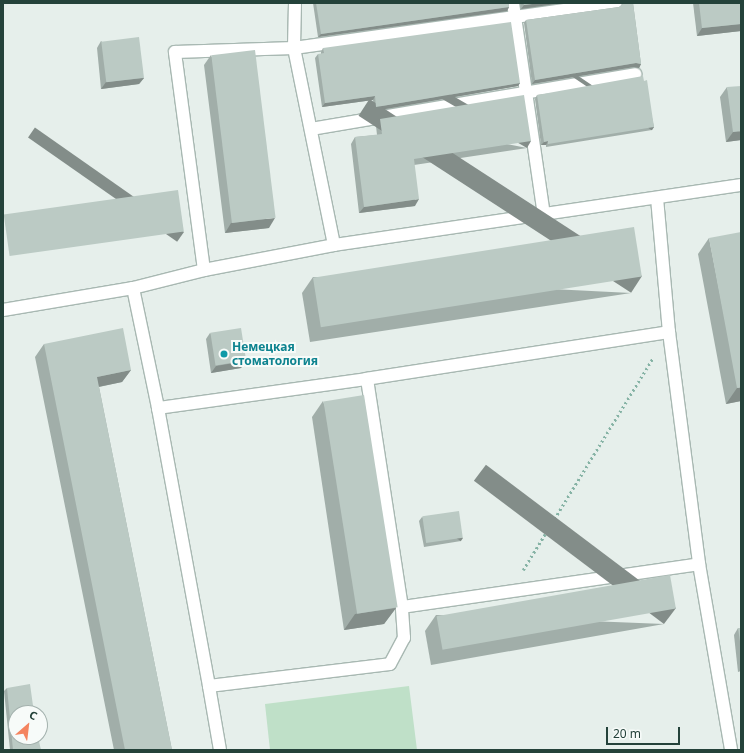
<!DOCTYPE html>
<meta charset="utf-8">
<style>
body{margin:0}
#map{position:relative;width:744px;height:753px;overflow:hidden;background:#e6efeb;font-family:"Noto Sans",sans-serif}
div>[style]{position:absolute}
.green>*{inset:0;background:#bfe0c8}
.path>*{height:2.5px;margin-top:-1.25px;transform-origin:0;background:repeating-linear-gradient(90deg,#86b3a5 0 2px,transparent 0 5px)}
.roads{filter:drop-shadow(1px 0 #a8b8b2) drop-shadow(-1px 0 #a8b8b2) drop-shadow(0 1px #a8b8b2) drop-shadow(0 -1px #a8b8b2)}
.minor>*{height:12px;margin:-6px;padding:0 6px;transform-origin:6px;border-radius:6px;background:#fff}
.wall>*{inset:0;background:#a1aea9}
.shaded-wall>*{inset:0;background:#838d89;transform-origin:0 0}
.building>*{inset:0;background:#bbcac4;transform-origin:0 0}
.dots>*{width:11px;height:11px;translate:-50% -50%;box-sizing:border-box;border:2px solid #f7fbf9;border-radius:50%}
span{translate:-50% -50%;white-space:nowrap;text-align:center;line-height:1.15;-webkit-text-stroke:4px #f7fbf9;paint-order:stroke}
.culture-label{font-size:12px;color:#0d838f;font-weight:700}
.left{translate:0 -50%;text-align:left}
.frame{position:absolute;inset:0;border:4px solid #24423a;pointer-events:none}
.north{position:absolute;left:8px;top:705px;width:40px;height:40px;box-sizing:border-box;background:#f7fbf9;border:1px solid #a3b1ad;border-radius:50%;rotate:28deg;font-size:11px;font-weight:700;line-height:16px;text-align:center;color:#24423a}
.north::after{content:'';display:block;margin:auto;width:14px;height:18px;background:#f4845f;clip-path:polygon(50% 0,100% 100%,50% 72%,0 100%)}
.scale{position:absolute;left:606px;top:727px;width:74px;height:18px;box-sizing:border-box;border:2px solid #24423a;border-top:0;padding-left:5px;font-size:12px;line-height:14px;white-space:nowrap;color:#24423a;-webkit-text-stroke:3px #f7fbf9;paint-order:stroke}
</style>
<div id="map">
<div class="green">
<i style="clip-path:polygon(409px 686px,417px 750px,270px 750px,265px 704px)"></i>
</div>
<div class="path">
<i style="left:523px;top:570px;width:249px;rotate:-58.5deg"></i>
</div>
<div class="roads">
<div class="minor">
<i style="left:295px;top:3px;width:45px;rotate:91.3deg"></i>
<i style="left:294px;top:48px;width:201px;rotate:78.5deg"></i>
<i style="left:513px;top:3px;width:214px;rotate:81.7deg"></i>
<i style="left:311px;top:129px;width:329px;rotate:-9.6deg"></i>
<i style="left:657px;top:198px;width:135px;rotate:84.9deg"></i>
<i style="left:669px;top:332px;width:306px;rotate:171.2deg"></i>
<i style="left:367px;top:379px;width:231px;rotate:81.3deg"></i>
<i style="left:402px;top:607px;width:300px;rotate:-8.2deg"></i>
<i style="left:699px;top:564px;width:189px;rotate:80.2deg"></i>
<i style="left:204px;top:270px;width:220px;rotate:-97.6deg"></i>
<i style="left:175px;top:52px;width:119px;rotate:-1.9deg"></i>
<i style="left:294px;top:48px;width:325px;rotate:-8deg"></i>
<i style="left:133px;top:288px;width:123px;rotate:78.2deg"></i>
<i style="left:3px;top:310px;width:132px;rotate:-9.6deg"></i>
<i style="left:133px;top:288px;width:73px;rotate:-14.2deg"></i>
<i style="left:204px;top:270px;width:132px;rotate:-10.9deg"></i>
<i style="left:334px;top:245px;width:411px;rotate:-8.4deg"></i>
<i style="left:669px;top:332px;width:234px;rotate:82.6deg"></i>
<i style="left:209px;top:686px;width:283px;rotate:-100.4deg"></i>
<i style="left:158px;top:408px;width:211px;rotate:-7.9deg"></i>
<i style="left:220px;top:750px;width:65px;rotate:-99.8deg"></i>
<i style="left:209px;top:686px;width:182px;rotate:-6.9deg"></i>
<i style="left:390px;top:664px;width:30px;rotate:-62deg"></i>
<i style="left:404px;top:638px;width:31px;rotate:-94deg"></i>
</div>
</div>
<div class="wall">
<i style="clip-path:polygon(313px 3px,509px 3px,509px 7px,507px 11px,318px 37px)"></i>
<i style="clip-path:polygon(520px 3px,562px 3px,521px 9px)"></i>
<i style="clip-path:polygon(623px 3px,633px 3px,641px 64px,639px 68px,634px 67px,532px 84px,524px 23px,526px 20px,619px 7px,623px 4px)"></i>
<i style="clip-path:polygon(693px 3px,741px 3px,741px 31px,697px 36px)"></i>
<i style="clip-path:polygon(101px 41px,144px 78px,139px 84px,101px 89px,97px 48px)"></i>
<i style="clip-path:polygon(323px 48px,520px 83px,518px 86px,374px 111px,373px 100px,322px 107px,315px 58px,318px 54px,321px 54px,321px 52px)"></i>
<i style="clip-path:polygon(211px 55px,269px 228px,225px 233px,204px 65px)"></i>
<i style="clip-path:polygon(644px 81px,654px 127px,652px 130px,546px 147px,546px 145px,541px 145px,535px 99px,537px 95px)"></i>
<i style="clip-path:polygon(727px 87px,741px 140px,726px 142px,720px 97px)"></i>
<i style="clip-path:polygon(380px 119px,527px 148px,414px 165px,415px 206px,359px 213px,351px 144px,355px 137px,377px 135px,376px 126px)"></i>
<i style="clip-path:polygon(709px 238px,741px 401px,726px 404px,698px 254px)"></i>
<i style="clip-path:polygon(313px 277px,631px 293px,310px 342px,302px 293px)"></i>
<i style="clip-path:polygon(210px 333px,246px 361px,241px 368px,211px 373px,206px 339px)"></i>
<i style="clip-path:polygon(44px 344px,131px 370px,122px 382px,99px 387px,172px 750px,114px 750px,35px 357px)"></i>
<i style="clip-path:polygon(323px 401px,396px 608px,384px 624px,344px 630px,312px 417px)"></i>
<i style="clip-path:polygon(422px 517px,461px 541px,424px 547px,419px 521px)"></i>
<i style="clip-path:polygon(436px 615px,664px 624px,431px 665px,425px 631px)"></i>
<i style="clip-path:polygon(738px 628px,741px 628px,741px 671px,738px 672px,734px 635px)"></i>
<i style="clip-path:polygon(7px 688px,41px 750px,10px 750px,4px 691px)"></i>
</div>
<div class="shaded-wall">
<i style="clip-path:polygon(540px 3px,562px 3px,521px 9px,524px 5px)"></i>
<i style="clip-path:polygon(509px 7px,507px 11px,318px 37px,321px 34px)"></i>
<i style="clip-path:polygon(741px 24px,741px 31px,697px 36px,702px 28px)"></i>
<i style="clip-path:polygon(636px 63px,641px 64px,639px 68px,634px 67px,532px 84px,535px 80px)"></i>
<i style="clip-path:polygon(144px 78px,139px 84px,101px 89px,106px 82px)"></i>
<i style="clip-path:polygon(520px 83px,518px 86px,374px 111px,376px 107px)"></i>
<i style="clip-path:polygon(375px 96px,373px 100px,322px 107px,325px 103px)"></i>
<i style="left:654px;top:127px;width:4px;height:107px;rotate:124deg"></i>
<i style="clip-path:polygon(741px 131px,741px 140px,726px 142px,733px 132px)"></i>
<i style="left:531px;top:141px;width:8px;height:118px;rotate:120deg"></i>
<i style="clip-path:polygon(548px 141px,546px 145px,541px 145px,544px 142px)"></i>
<i style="clip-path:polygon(419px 199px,415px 206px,359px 213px,364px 207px)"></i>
<i style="clip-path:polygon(275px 218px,269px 228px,225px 233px,231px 223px)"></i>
<i style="left:184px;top:232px;width:12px;height:182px;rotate:125deg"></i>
<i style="left:642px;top:276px;width:20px;height:325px;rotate:123deg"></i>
<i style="clip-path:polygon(246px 361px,241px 368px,211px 373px,216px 366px)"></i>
<i style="clip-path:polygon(131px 370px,122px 382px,88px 389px,97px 377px)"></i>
<i style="clip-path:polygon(741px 387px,741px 401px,726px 404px,737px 388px)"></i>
<i style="left:463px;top:538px;width:4px;height:37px;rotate:124deg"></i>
<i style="clip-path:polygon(396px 608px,384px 624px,344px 630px,355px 614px)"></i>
<i style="left:676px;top:608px;width:20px;height:238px;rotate:127deg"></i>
</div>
<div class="building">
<i style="clip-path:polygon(316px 3px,509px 3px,509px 7px,321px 34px)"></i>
<i style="clip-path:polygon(523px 3px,540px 3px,524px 5px)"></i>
<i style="clip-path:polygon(624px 3px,633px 3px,641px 64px,636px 63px,535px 80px,526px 20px,619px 7px)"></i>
<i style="clip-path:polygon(699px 3px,741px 3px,741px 24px,702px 28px)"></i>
<i style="clip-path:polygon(511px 22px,520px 83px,376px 107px,375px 96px,325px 103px,318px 54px,324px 53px,323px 48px)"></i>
<i style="left:139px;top:37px;width:41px;height:38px;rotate:83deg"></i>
<i style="left:255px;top:50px;width:169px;height:44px;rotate:83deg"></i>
<i style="clip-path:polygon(643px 76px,644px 81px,647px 80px,654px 127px,548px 144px,548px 141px,544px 142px,537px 95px)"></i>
<i style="clip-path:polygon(741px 86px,741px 131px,733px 132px,727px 87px)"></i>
<i style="clip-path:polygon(524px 95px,531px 141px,414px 159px,419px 199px,364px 207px,355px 137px,382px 134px,380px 119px)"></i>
<i style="left:178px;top:190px;width:42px;height:176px;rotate:82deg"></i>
<i style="left:634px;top:227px;width:50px;height:325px;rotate:81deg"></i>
<i style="clip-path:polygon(741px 232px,741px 387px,737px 388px,709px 238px)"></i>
<i style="clip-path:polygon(123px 328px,131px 370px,97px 377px,172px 750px,125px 750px,44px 344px)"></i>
<i style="left:241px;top:328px;width:33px;height:31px;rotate:81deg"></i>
<i style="left:364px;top:395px;width:215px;height:41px;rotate:81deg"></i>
<i style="left:459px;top:511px;width:27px;height:37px;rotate:82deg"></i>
<i style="left:670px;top:575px;width:34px;height:237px;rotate:80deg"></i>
<i style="clip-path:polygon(738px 628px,741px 628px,741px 648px)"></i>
<i style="clip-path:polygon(30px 684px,34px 713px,16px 713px,16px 737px,38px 737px,41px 750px,13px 750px,7px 688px)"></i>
</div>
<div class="dots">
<i style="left:224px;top:354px;background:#0f9aa8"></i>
</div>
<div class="culture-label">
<span class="left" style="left:232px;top:354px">Немецкая<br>стоматология</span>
</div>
<div class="frame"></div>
<div class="north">С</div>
<div class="scale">20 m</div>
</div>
